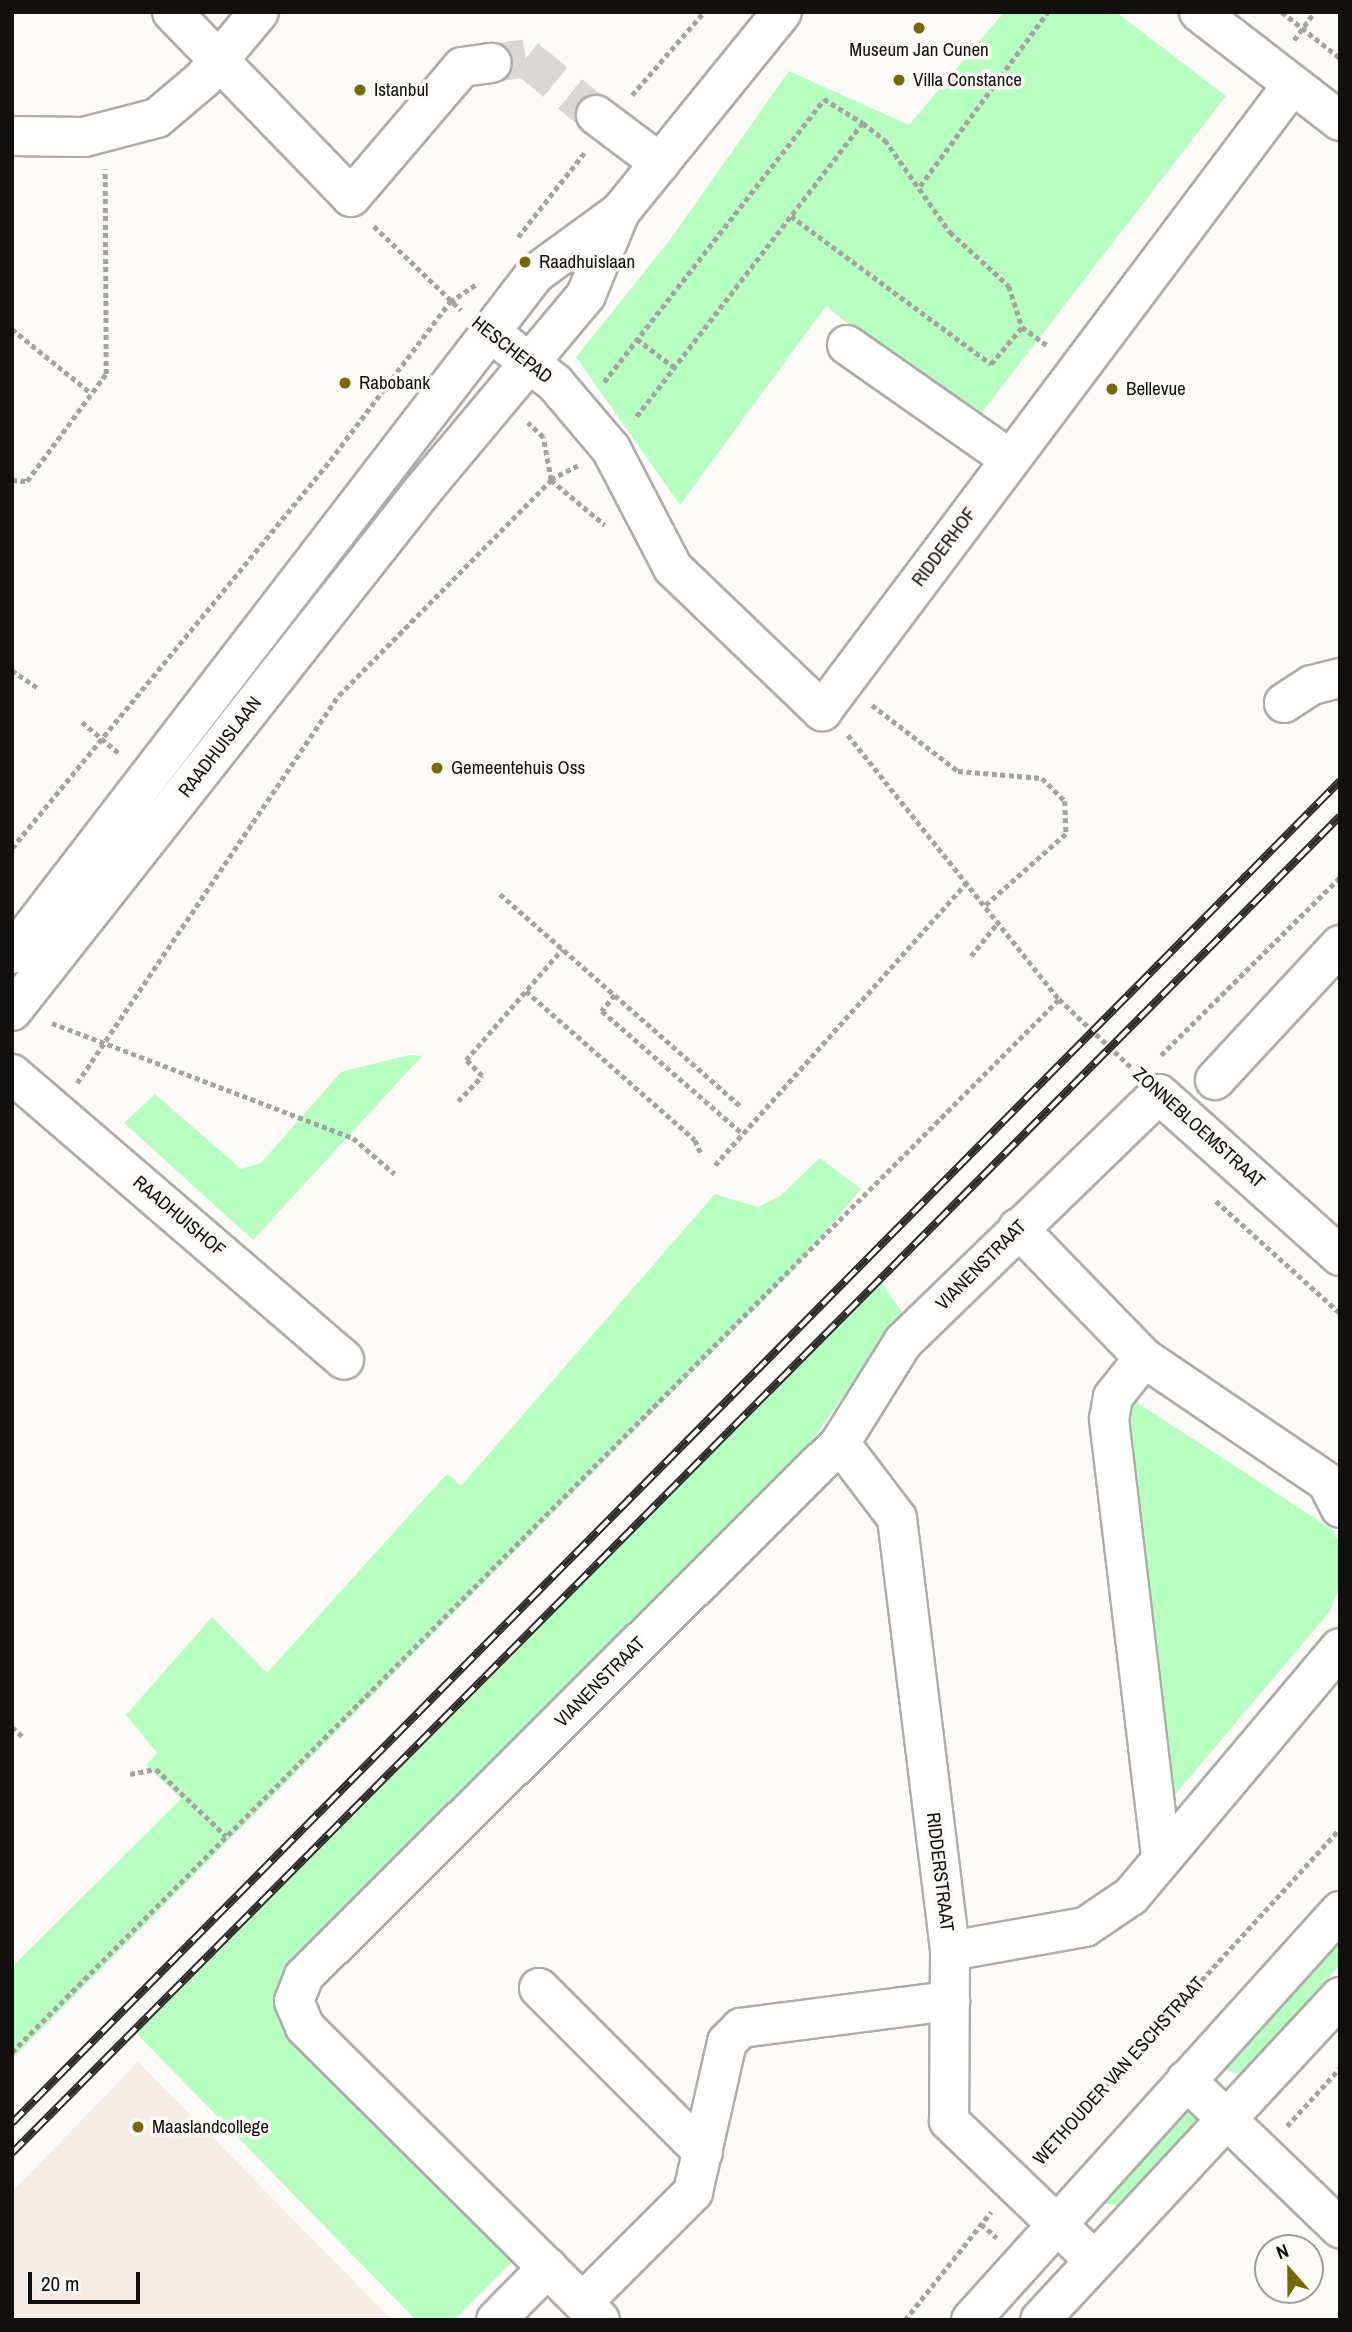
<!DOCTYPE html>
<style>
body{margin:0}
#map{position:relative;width:1352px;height:2332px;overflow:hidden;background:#fefaf7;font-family:"Archivo Narrow",sans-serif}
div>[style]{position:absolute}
.built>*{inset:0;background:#f5ece4}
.green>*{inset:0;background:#b6ffc1}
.minor-tunnel>*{height:38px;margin-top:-19px;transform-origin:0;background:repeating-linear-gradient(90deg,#dad7d4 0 38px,transparent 0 57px)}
.path>*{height:4.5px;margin-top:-2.25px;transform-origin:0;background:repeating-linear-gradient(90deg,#a5a2a0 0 5px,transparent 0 8.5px)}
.roads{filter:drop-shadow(2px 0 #afaba9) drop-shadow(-2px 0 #afaba9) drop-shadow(0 2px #afaba9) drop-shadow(0 -2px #afaba9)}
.minor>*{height:38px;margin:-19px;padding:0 19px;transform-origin:19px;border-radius:19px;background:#fff}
.rail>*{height:8px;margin-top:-4px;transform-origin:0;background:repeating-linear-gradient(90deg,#fefaf7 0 16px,#2c2b29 0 32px);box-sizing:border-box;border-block:2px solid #2c2b29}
.dots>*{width:19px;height:19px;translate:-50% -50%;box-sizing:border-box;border:4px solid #fefaf7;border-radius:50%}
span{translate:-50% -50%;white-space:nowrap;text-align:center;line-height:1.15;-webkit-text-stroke:7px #fefaf7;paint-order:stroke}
.poi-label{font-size:19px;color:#11100f}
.left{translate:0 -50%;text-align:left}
.street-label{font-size:19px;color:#11100f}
.frame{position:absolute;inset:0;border:14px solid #11100f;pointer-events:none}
.north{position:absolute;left:1254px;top:2234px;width:70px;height:70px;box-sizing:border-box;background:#fefaf7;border:2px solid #9f9c9a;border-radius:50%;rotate:339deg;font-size:19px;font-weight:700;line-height:28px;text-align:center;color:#11100f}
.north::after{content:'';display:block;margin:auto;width:24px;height:32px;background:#766900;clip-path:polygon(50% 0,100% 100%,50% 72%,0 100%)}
.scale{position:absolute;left:28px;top:2272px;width:112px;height:32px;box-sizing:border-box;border:4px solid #11100f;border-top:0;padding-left:9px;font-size:21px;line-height:24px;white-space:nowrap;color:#11100f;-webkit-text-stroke:5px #fefaf7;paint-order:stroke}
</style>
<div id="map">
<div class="built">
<i style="clip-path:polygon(138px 2062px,392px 2320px,12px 2320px,12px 2192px)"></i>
</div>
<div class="green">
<i style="clip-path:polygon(1004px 12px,1116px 12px,1226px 96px,973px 424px,826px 306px,680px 505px,576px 357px,669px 241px,789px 71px,909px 125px)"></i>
<i style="clip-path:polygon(409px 1055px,422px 1056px,253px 1240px,124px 1123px,155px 1094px,241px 1169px,261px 1163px,341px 1072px)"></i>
<i style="clip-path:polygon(820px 1158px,861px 1189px,792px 1272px,12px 2059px,12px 1967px,181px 1799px,146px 1765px,157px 1753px,126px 1715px,212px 1617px,267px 1673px,443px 1478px,448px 1474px,461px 1486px,715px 1194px,758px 1207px,780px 1196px)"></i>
<i style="clip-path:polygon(878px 1278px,902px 1312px,802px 1455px,287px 1978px,523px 2251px,454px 2320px,416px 2320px,133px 2030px)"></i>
<i style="clip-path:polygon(1133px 1400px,1333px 1530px,1340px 1544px,1340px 1585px,1330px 1611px,1174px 1796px,1167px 1786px,1116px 1420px)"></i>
<i style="clip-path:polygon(1340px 1925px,1340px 1965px,1240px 2074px,1219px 2068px)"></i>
<i style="clip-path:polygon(1188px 2102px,1201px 2117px,1120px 2205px,1106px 2204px,1099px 2198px)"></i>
</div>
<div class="minor-tunnel">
<i style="left:492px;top:63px;width:34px;rotate:-8deg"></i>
<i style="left:526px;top:58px;width:90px;rotate:39.2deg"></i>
</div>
<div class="path">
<i style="left:1282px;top:12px;width:74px;rotate:38.4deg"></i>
<i style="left:1294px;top:40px;width:34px;rotate:-54deg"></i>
<i style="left:632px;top:95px;width:110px;rotate:-49.1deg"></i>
<i style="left:863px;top:123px;width:28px;rotate:38deg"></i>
<i style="left:885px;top:140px;width:113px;rotate:54.8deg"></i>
<i style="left:950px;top:232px;width:80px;rotate:42.5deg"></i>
<i style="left:1009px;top:286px;width:43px;rotate:72.4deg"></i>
<i style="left:1022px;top:327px;width:32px;rotate:36deg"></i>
<i style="left:920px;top:186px;width:216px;rotate:-53.7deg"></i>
<i style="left:791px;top:216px;width:249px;rotate:36.5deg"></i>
<i style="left:991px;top:364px;width:48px;rotate:-50deg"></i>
<i style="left:374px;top:226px;width:121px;rotate:44deg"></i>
<i style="left:518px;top:237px;width:107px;rotate:-51.8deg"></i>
<i style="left:12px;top:329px;width:102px;rotate:39deg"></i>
<i style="left:637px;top:339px;width:48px;rotate:37.3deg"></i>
<i style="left:604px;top:382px;width:358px;rotate:-52.1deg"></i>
<i style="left:824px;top:99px;width:46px;rotate:31.6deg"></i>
<i style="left:863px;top:123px;width:374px;rotate:127.6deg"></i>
<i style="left:578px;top:466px;width:30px;rotate:153deg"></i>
<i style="left:551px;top:480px;width:70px;rotate:39.8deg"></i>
<i style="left:12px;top:480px;width:15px;rotate:4deg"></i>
<i style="left:27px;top:481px;width:133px;rotate:-53.6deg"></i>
<i style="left:106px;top:374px;width:205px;rotate:-90.3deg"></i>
<i style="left:12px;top:670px;width:32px;rotate:35deg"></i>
<i style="left:872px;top:705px;width:108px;rotate:37.5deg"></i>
<i style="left:958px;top:771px;width:84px;rotate:4.8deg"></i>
<i style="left:1042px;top:778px;width:33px;rotate:45deg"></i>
<i style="left:1065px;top:801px;width:33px;rotate:88deg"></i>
<i style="left:1066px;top:834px;width:107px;rotate:138.4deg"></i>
<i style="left:82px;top:722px;width:48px;rotate:40deg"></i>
<i style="left:848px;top:735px;width:338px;rotate:51.4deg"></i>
<i style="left:1059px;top:999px;width:102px;rotate:43.4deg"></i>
<i style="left:12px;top:848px;width:493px;rotate:-50.6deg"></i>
<i style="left:325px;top:467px;width:207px;rotate:-52.9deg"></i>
<i style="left:450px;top:302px;width:34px;rotate:-34deg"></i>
<i style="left:500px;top:894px;width:322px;rotate:41.4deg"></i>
<i style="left:971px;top:956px;width:45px;rotate:-51.3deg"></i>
<i style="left:526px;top:991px;width:225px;rotate:41.4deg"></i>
<i style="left:695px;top:1140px;width:17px;rotate:66deg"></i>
<i style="left:615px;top:995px;width:21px;rotate:129deg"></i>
<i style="left:602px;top:1011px;width:187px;rotate:41.1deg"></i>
<i style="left:52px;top:1023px;width:322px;rotate:20.9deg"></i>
<i style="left:353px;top:1138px;width:55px;rotate:40.6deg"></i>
<i style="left:1161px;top:1055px;width:252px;rotate:-44.8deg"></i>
<i style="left:77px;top:1083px;width:468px;rotate:-56deg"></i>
<i style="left:339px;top:695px;width:302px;rotate:-45.4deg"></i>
<i style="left:551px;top:480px;width:44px;rotate:-100.5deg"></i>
<i style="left:543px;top:437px;width:21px;rotate:-137deg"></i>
<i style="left:458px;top:1101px;width:35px;rotate:-46deg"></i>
<i style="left:482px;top:1076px;width:23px;rotate:-135deg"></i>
<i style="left:466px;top:1060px;width:147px;rotate:-49.1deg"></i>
<i style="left:715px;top:1165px;width:380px;rotate:-48.3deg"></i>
<i style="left:1216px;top:1201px;width:167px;rotate:42.1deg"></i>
<i style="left:12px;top:1727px;width:15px;rotate:42deg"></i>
<i style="left:130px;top:1774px;width:26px;rotate:-11deg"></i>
<i style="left:156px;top:1769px;width:97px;rotate:43.7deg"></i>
<i style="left:12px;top:2052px;width:1485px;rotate:-45.16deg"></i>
<i style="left:1287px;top:2126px;width:79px;rotate:-47.6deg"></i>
<i style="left:1041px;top:2156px;width:444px;rotate:-47.6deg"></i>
<i style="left:981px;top:2224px;width:21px;rotate:41deg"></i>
<i style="left:905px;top:2320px;width:138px;rotate:-51.5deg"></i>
</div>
<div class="roads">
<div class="minor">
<i style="left:172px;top:12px;width:257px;rotate:45.9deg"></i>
<i style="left:351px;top:197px;width:171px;rotate:-49.5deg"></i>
<i style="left:462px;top:67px;width:30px;rotate:-8deg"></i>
<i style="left:1199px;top:12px;width:178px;rotate:37.7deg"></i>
<i style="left:596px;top:115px;width:80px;rotate:36.9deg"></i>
<i style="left:12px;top:136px;width:72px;rotate:0.8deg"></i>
<i style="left:84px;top:137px;width:75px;rotate:-14.6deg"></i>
<i style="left:157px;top:118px;width:60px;rotate:-40.3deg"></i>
<i style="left:203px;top:79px;width:87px;rotate:-50.1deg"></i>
<i style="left:490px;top:332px;width:83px;rotate:38.1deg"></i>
<i style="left:555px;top:383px;width:87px;rotate:49.7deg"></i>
<i style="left:611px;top:449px;width:134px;rotate:62.5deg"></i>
<i style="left:673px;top:568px;width:207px;rotate:43.8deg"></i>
<i style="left:822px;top:711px;width:783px;rotate:-53.1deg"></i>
<i style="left:847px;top:345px;width:199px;rotate:35deg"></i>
<i style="left:1284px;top:703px;width:33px;rotate:-33deg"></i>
<i style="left:1312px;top:685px;width:29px;rotate:-14deg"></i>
<i style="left:12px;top:954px;width:858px;rotate:-52.44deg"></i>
<i style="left:535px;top:274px;width:105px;rotate:-36.1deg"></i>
<i style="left:620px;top:212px;width:257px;rotate:-51deg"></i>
<i style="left:12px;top:1011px;width:664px;rotate:-51.73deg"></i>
<i style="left:423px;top:490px;width:254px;rotate:-50.1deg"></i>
<i style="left:586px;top:295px;width:90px;rotate:-67.7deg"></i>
<i style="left:12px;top:1074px;width:438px;rotate:40.7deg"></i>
<i style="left:1215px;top:1080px;width:184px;rotate:-47.2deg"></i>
<i style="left:1018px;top:1228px;width:181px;rotate:45.9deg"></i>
<i style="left:1144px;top:1358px;width:221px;rotate:34.1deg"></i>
<i style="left:1327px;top:1482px;width:29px;rotate:63deg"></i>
<i style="left:1144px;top:1358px;width:50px;rotate:128.5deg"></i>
<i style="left:1113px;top:1397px;width:22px;rotate:100deg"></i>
<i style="left:1109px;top:1419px;width:442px;rotate:83.2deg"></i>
<i style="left:840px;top:1443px;width:94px;rotate:52.8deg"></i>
<i style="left:897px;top:1518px;width:436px;rotate:83deg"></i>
<i style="left:950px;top:1951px;width:170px;rotate:90.3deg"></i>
<i style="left:949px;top:2121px;width:201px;rotate:43.8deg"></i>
<i style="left:950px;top:1951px;width:137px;rotate:-10.1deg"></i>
<i style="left:1085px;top:1927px;width:55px;rotate:-34deg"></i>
<i style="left:1131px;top:1896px;width:324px;rotate:-49.9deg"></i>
<i style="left:539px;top:1988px;width:232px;rotate:45deg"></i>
<i style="left:1186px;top:2080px;width:214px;rotate:43.9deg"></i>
<i style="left:583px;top:2302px;width:156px;rotate:-45deg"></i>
<i style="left:693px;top:2192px;width:154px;rotate:-77.2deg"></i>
<i style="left:727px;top:2042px;width:20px;rotate:-45deg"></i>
<i style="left:741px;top:2028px;width:211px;rotate:-7.4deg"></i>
<i style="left:496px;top:2320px;width:74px;rotate:-45.5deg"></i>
<i style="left:600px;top:2320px;width:416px;rotate:-135.2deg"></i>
<i style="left:305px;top:2027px;width:28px;rotate:-113deg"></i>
<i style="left:294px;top:2001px;width:27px;rotate:-68deg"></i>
<i style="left:304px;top:1976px;width:756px;rotate:-44.84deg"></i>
<i style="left:840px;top:1443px;width:119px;rotate:-58deg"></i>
<i style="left:903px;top:1342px;width:356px;rotate:-44.1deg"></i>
<i style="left:1159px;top:1094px;width:243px;rotate:41.8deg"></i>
<i style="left:971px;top:2320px;width:551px;rotate:-47.94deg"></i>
<i style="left:1040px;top:2320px;width:441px;rotate:-47.1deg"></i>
</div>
</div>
<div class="rail">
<i style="left:12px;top:2123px;width:1888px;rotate:-45.3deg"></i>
<i style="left:12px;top:2153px;width:1884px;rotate:-45.19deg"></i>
</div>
<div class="dots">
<i style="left:919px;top:28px;background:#766900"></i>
<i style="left:899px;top:80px;background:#766900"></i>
<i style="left:360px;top:90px;background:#766900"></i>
<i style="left:525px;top:262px;background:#766900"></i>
<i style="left:345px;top:383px;background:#766900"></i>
<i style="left:1112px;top:389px;background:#766900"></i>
<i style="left:437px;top:768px;background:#766900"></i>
<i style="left:138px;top:2127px;background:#766900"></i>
</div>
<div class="poi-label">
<span style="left:919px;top:50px">Museum Jan Cunen</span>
<span class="left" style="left:913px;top:80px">Villa Constance</span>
<span class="left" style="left:374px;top:90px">Istanbul</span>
<span class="left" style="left:539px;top:262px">Raadhuislaan</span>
<span class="left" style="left:359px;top:383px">Rabobank</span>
<span class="left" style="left:1126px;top:389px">Bellevue</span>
<span class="left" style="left:451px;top:768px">Gemeentehuis Oss</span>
<span class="left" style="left:152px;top:2127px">Maaslandcollege</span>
</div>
<div class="street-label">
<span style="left:512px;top:350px;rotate:38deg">HESCHEPAD</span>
<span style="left:944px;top:547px;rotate:-53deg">RIDDERHOF</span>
<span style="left:220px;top:747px;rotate:-52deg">RAADHUISLAAN</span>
<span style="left:1199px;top:1128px;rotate:42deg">ZONNEBLOEMSTRAAT</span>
<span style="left:179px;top:1216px;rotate:40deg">RAADHUISHOF</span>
<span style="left:981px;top:1265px;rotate:-45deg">VIANENSTRAAT</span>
<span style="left:600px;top:1682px;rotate:-45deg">VIANENSTRAAT</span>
<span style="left:940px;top:1872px;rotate:83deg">RIDDERSTRAAT</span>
<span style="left:1119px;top:2071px;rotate:-48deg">WETHOUDER VAN ESCHSTRAAT</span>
</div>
<div class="frame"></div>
<div class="north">N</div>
<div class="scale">20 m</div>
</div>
